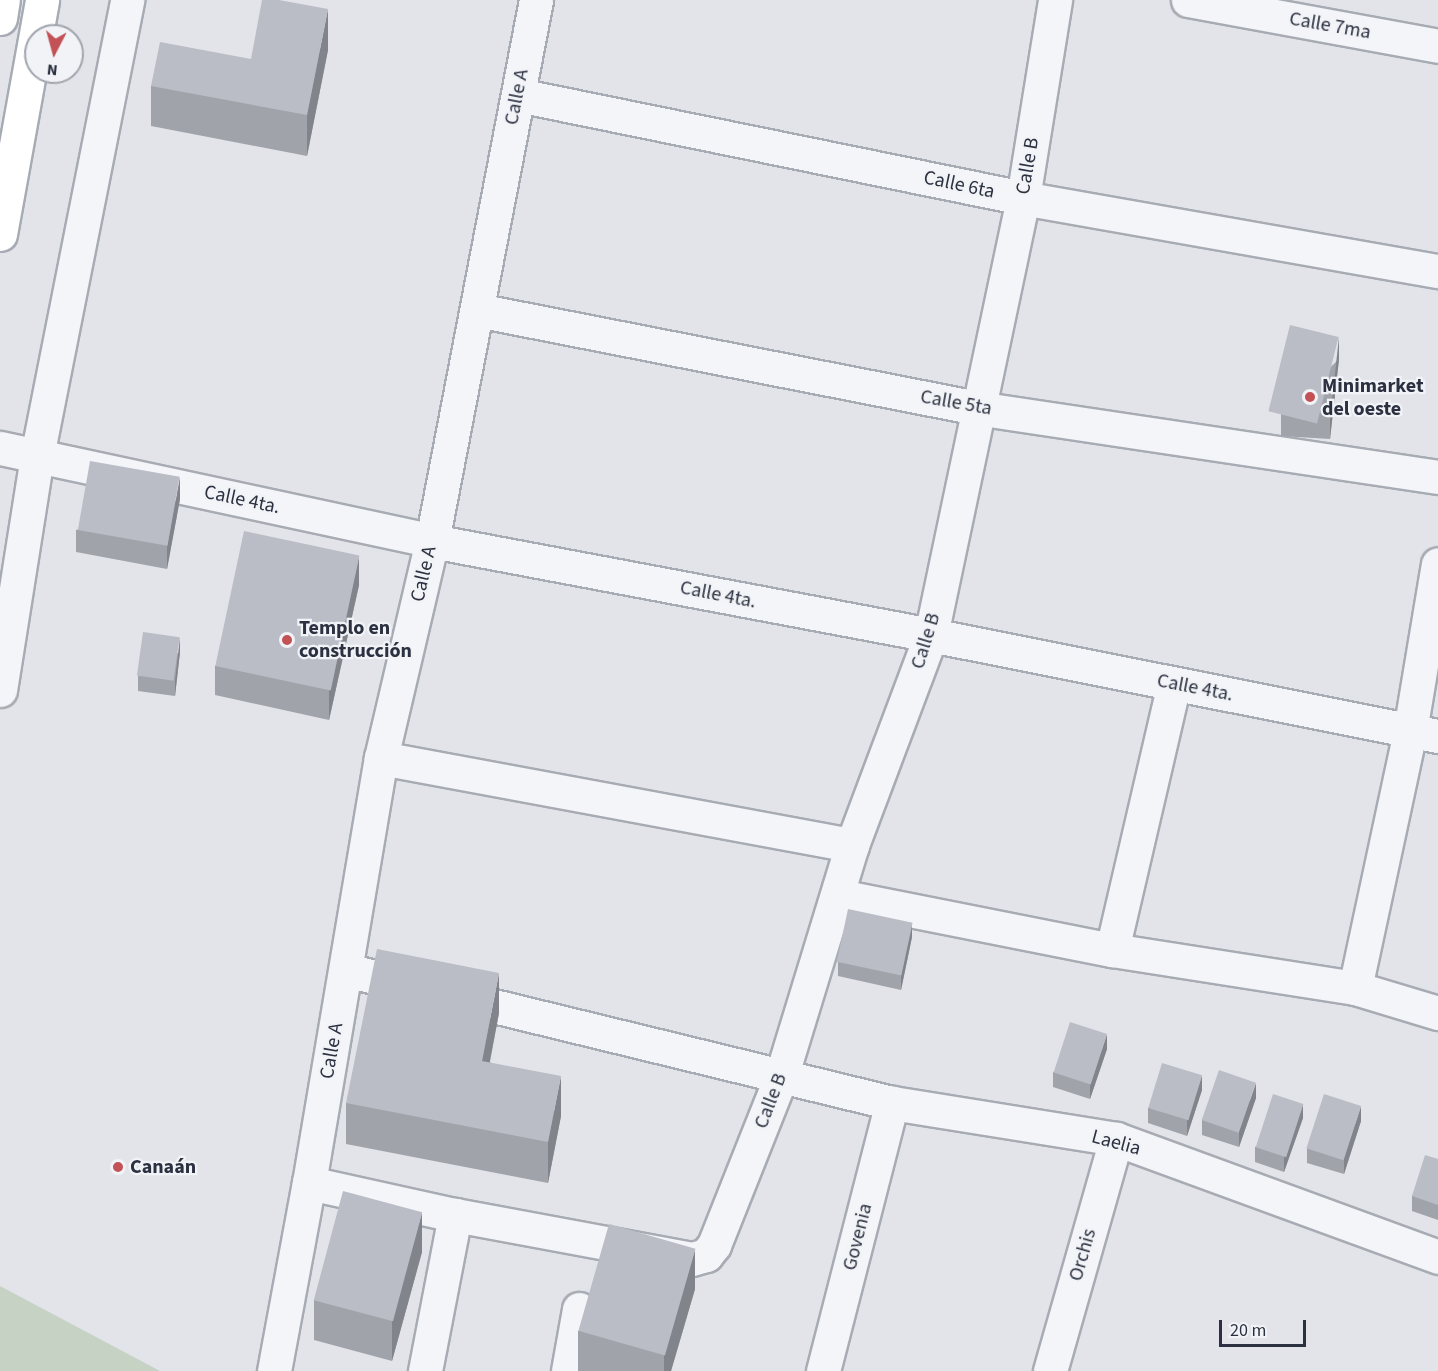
<!DOCTYPE html>
<meta charset="utf-8">
<style>
body{margin:0}
#map{position:relative;width:1438px;height:1371px;overflow:hidden;background:#e2e4e9;font-family:"Source Sans 3",sans-serif}
div>[style]{position:absolute}
.green>*{inset:0;background:#c6d2c4}
.roads{filter:drop-shadow(2px 0 #a7abb3) drop-shadow(-2px 0 #a7abb3) drop-shadow(0 2px #a7abb3) drop-shadow(0 -2px #a7abb3)}
.minor>*{height:33px;margin:-16.5px;padding:0 16.5px;transform-origin:16.5px;border-radius:16.5px;background:#f4f5f8}
.major>*{height:33px;margin:-16.5px;padding:0 16.5px;transform-origin:16.5px;border-radius:16.5px;background:#fff}
.wall>*{inset:0;background:#a0a3aa}
.shaded-wall>*{inset:0;background:#82848b}
.building>*{inset:0;background:#babdc6;transform-origin:0 0}
.dots>*{width:16px;height:16px;translate:-50% -50%;box-sizing:border-box;border:3px solid #f1f3f7;border-radius:50%}
span{translate:-50% -50%;white-space:nowrap;text-align:center;line-height:1.15;-webkit-text-stroke:4.5px #f1f3f7;paint-order:stroke}
.street-label{font-size:20px;color:#2b3140}
.poi-label{font-size:20px;color:#2b3140;font-weight:700}
.left{translate:0 -50%;text-align:left}
.north{position:absolute;left:24px;top:24px;width:60px;height:60px;box-sizing:border-box;background:#f1f3f7;border:2px solid #a2a5ae;border-radius:50%;rotate:186deg;font-size:16px;font-weight:700;line-height:24px;text-align:center;color:#2b3140}
.north::after{content:'';display:block;margin:auto;width:21px;height:27px;background:#c35257;clip-path:polygon(50% 0,100% 100%,50% 72%,0 100%)}
.scale{position:absolute;left:1219px;top:1320px;width:87px;height:27px;box-sizing:border-box;border:3px solid #2b3140;border-top:0;padding-left:8px;font-size:18px;line-height:21px;white-space:nowrap;color:#2b3140;-webkit-text-stroke:4px #f1f3f7;paint-order:stroke}
</style>
<div id="map">
<div class="green">
<i style="clip-path:polygon(0 1286px,160px 1371px,0 1371px)"></i>
</div>
<div class="roads">
<div class="minor">
<i style="left:1188px;top:0;width:254px;rotate:10.4deg"></i>
<i style="left:518px;top:95px;width:515px;rotate:11.53deg"></i>
<i style="left:1023px;top:198px;width:421px;rotate:10deg"></i>
<i style="left:477px;top:310px;width:510px;rotate:11.09deg"></i>
<i style="left:977px;top:408px;width:466px;rotate:8.5deg"></i>
<i style="left:0;top:448px;width:442px;rotate:12.1deg"></i>
<i style="left:432px;top:541px;width:508px;rotate:10.67deg"></i>
<i style="left:931px;top:635px;width:517px;rotate:11.27deg"></i>
<i style="left:0;top:690px;width:237px;rotate:-81deg"></i>
<i style="left:37px;top:456px;width:465px;rotate:-78.8deg"></i>
<i style="left:381px;top:758px;width:479px;rotate:10.5deg"></i>
<i style="left:839px;top:896px;width:278px;rotate:11.2deg"></i>
<i style="left:1112px;top:950px;width:246px;rotate:8.9deg"></i>
<i style="left:1355px;top:988px;width:87px;rotate:16.8deg"></i>
<i style="left:1112px;top:950px;width:273px;rotate:-76.9deg"></i>
<i style="left:346px;top:970px;width:562px;rotate:13.69deg"></i>
<i style="left:892px;top:1103px;width:227px;rotate:9.1deg"></i>
<i style="left:1116px;top:1139px;width:343px;rotate:20.1deg"></i>
<i style="left:1355px;top:988px;width:263px;rotate:-77.9deg"></i>
<i style="left:1410px;top:731px;width:169px;rotate:-80.5deg"></i>
<i style="left:309px;top:1183px;width:149px;rotate:12.4deg"></i>
<i style="left:455px;top:1215px;width:241px;rotate:10.5deg"></i>
<i style="left:692px;top:1259px;width:15px;rotate:-16deg"></i>
<i style="left:706px;top:1255px;width:13px;rotate:-51deg"></i>
<i style="left:714px;top:1245px;width:184px;rotate:-68.3deg"></i>
<i style="left:782px;top:1074px;width:239px;rotate:-73deg"></i>
<i style="left:852px;top:845px;width:224px;rotate:-69.4deg"></i>
<i style="left:931px;top:635px;width:447px;rotate:-78.1deg"></i>
<i style="left:1023px;top:198px;width:201px;rotate:-80.8deg"></i>
<i style="left:274px;top:1371px;width:191px;rotate:-79.5deg"></i>
<i style="left:309px;top:1183px;width:431px;rotate:-80.4deg"></i>
<i style="left:381px;top:758px;width:223px;rotate:-76.8deg"></i>
<i style="left:432px;top:541px;width:551px;rotate:-79.12deg"></i>
<i style="left:425px;top:1371px;width:159px;rotate:-79.1deg"></i>
<i style="left:568px;top:1371px;width:63px;rotate:-79.9deg"></i>
<i style="left:823px;top:1371px;width:277px;rotate:-75.6deg"></i>
<i style="left:1050px;top:1371px;width:241px;rotate:-74.1deg"></i>
</div>
<div class="major">
<i style="left:0;top:18px;width:18px;rotate:-81deg"></i>
<i style="left:0;top:234px;width:238px;rotate:-79.8deg"></i>
</div>
</div>
<div class="wall">
<i style="clip-path:polygon(328px 50px,307px 156px,151px 126px,151px 86px,251px 59px)"></i>
<i style="clip-path:polygon(1339px 359px,1330px 439px,1281px 436px,1281px 414px)"></i>
<i style="clip-path:polygon(180px 499px,167px 569px,76px 552px,76px 530px)"></i>
<i style="clip-path:polygon(359px 585px,329px 720px,215px 695px,215px 666px)"></i>
<i style="clip-path:polygon(180px 652px,175px 696px,138px 691px,138px 676px)"></i>
<i style="clip-path:polygon(912px 937px,901px 990px,838px 976px,838px 962px)"></i>
<i style="clip-path:polygon(499px 1013px,490px 1062px,561px 1116px,548px 1183px,346px 1144px,346px 1103px)"></i>
<i style="clip-path:polygon(1107px 1049px,1090px 1099px,1053px 1087px,1053px 1072px)"></i>
<i style="clip-path:polygon(1202px 1090px,1187px 1136px,1148px 1123px,1148px 1108px)"></i>
<i style="clip-path:polygon(1256px 1098px,1239px 1147px,1202px 1135px,1202px 1120px)"></i>
<i style="clip-path:polygon(1303px 1118px,1284px 1172px,1255px 1162px,1255px 1147px)"></i>
<i style="clip-path:polygon(1361px 1121px,1344px 1174px,1307px 1163px,1307px 1148px)"></i>
<i style="clip-path:polygon(1438px 1159px,1438px 1220px,1412px 1211px,1412px 1196px)"></i>
<i style="clip-path:polygon(422px 1252px,392px 1361px,314px 1340px,314px 1300px)"></i>
<i style="clip-path:polygon(695px 1289px,671px 1371px,578px 1371px,578px 1331px)"></i>
</div>
<div class="shaded-wall">
<i style="clip-path:polygon(328px 9px,328px 50px,307px 156px,307px 115px)"></i>
<i style="clip-path:polygon(1339px 337px,1339px 359px,1330px 439px,1330px 418px)"></i>
<i style="clip-path:polygon(180px 477px,180px 499px,167px 569px,167px 547px)"></i>
<i style="clip-path:polygon(359px 556px,359px 585px,329px 720px,329px 691px)"></i>
<i style="clip-path:polygon(180px 637px,180px 652px,175px 696px,175px 681px)"></i>
<i style="clip-path:polygon(912px 923px,912px 937px,901px 990px,901px 975px)"></i>
<i style="clip-path:polygon(499px 973px,499px 1013px,482px 1101px,482px 1061px)"></i>
<i style="clip-path:polygon(1107px 1034px,1107px 1049px,1090px 1099px,1090px 1085px)"></i>
<i style="clip-path:polygon(1202px 1075px,1202px 1090px,1187px 1136px,1187px 1121px)"></i>
<i style="clip-path:polygon(561px 1076px,561px 1116px,548px 1183px,548px 1142px)"></i>
<i style="clip-path:polygon(1256px 1083px,1256px 1098px,1239px 1147px,1239px 1132px)"></i>
<i style="clip-path:polygon(1303px 1104px,1303px 1118px,1284px 1172px,1284px 1157px)"></i>
<i style="clip-path:polygon(1361px 1106px,1361px 1121px,1344px 1174px,1344px 1159px)"></i>
<i style="clip-path:polygon(422px 1212px,422px 1252px,392px 1361px,392px 1321px)"></i>
<i style="clip-path:polygon(695px 1249px,695px 1289px,671px 1371px,664px 1371px,664px 1356px)"></i>
</div>
<div class="building">
<i style="clip-path:polygon(262px 0,279px 0,328px 9px,307px 115px,151px 86px,160px 42px,251px 59px)"></i>
<i style="left:1290px;top:325px;width:50px;height:89px;rotate:14deg"></i>
<i style="left:90px;top:461px;width:91px;height:70px;rotate:10deg"></i>
<i style="left:244px;top:531px;width:118px;height:138px;rotate:12deg"></i>
<i style="left:143px;top:632px;width:37px;height:44px;rotate:8deg"></i>
<i style="left:848px;top:909px;width:66px;height:54px;rotate:12deg"></i>
<i style="clip-path:polygon(377px 949px,499px 973px,482px 1061px,561px 1076px,548px 1142px,346px 1103px)"></i>
<i style="left:1070px;top:1022px;width:39px;height:53px;rotate:18deg"></i>
<i style="left:1162px;top:1063px;width:42px;height:47px;rotate:17deg"></i>
<i style="left:1219px;top:1070px;width:39px;height:53px;rotate:19deg"></i>
<i style="left:1273px;top:1094px;width:32px;height:56px;rotate:18deg"></i>
<i style="left:1324px;top:1094px;width:39px;height:57px;rotate:18deg"></i>
<i style="clip-path:polygon(1425px 1155px,1438px 1159px,1438px 1205px,1412px 1196px)"></i>
<i style="left:343px;top:1191px;width:82px;height:113px;rotate:15deg"></i>
<i style="left:609px;top:1224px;width:90px;height:111px;rotate:16deg"></i>
</div>
<div class="dots">
<i style="left:1310px;top:397px;background:#c35257"></i>
<i style="left:287px;top:640px;background:#c35257"></i>
<i style="left:118px;top:1167px;background:#c35257"></i>
</div>
<div class="street-label">
<span style="left:1330px;top:26px;rotate:10deg">Calle 7ma</span>
<span style="left:517px;top:97px;rotate:-79deg">Calle A</span>
<span style="left:1028px;top:166px;rotate:-80deg">Calle B</span>
<span style="left:959px;top:185px;rotate:12deg">Calle 6ta</span>
<span style="left:956px;top:403px;rotate:10deg">Calle 5ta</span>
<span style="left:242px;top:500px;rotate:12deg">Calle 4ta.</span>
<span style="left:424px;top:574px;rotate:-77deg">Calle A</span>
<span style="left:718px;top:595px;rotate:11deg">Calle 4ta.</span>
<span style="left:926px;top:641px;rotate:-73deg">Calle B</span>
<span style="left:1195px;top:688px;rotate:11deg">Calle 4ta.</span>
<span style="left:332px;top:1051px;rotate:-80deg">Calle A</span>
<span style="left:771px;top:1101px;rotate:-69deg">Calle B</span>
<span style="left:1116px;top:1143px;rotate:15deg">Laelia</span>
<span style="left:858px;top:1237px;rotate:-76deg">Govenia</span>
<span style="left:1083px;top:1255px;rotate:-74deg">Orchis</span>
</div>
<div class="poi-label">
<span class="left" style="left:1322px;top:398px">Minimarket<br>del oeste</span>
<span class="left" style="left:299px;top:640px">Templo en<br>construcción</span>
<span class="left" style="left:130px;top:1167px">Canaán</span>
</div>
<div class="north">N</div>
<div class="scale">20 m</div>
</div>
